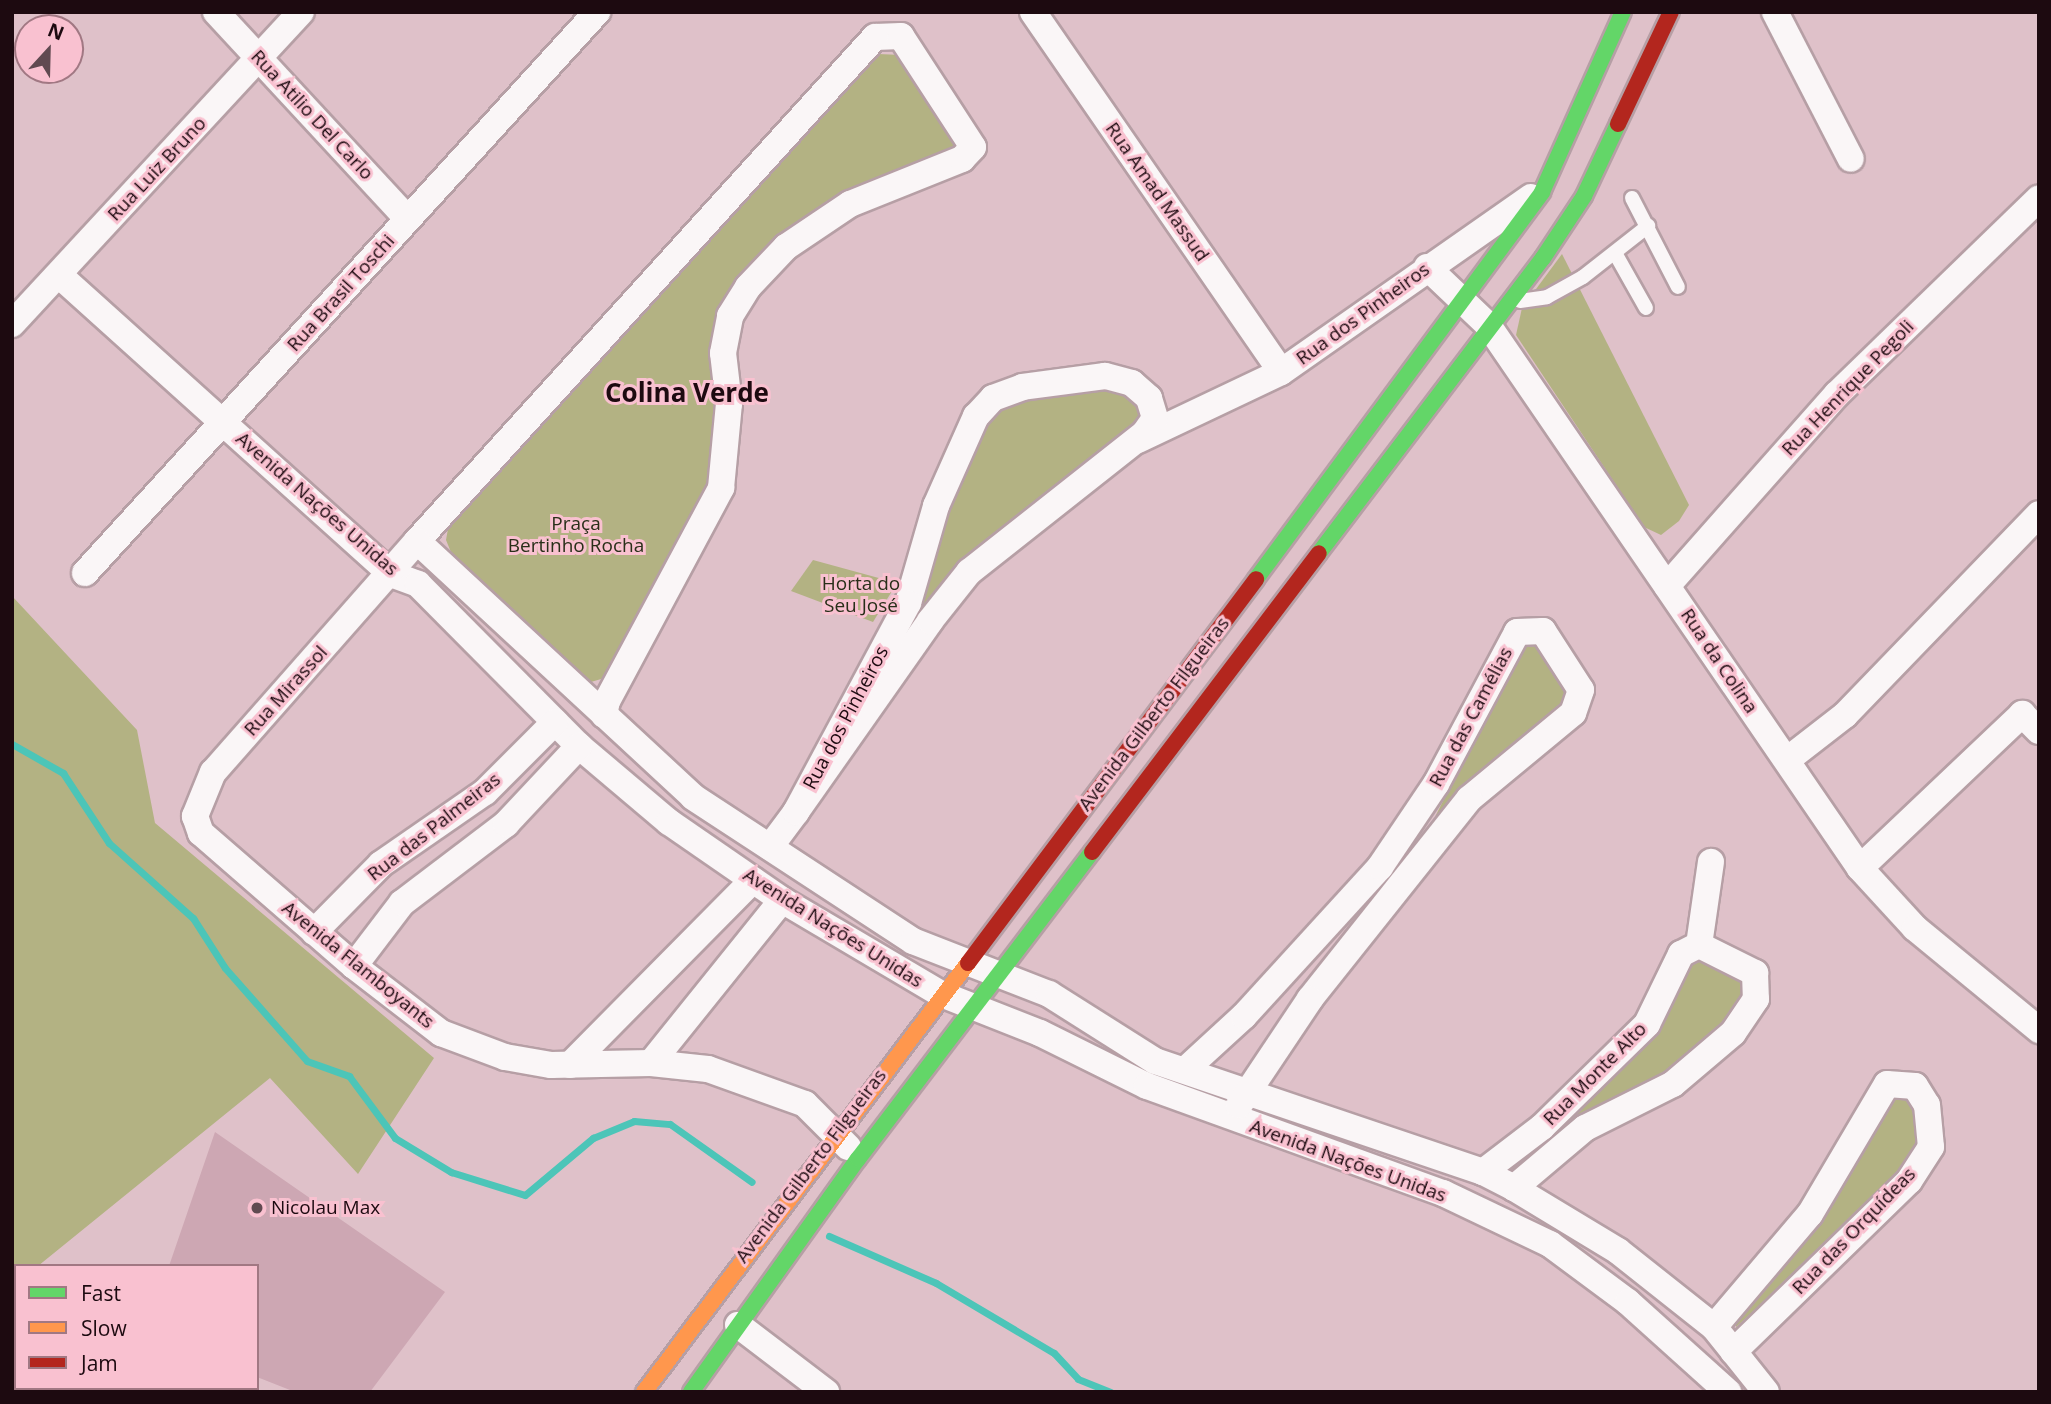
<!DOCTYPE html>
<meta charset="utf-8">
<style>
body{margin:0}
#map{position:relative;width:2051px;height:1404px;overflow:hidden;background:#dfc1c9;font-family:"Open Sans",sans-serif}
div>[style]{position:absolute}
.green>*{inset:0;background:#b3b283}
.stream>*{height:7px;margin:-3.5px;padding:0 3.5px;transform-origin:3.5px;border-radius:3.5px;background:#4cc5b8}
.building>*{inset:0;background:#cda7b3}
.roads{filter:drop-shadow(2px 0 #b69fa5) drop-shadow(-2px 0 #b69fa5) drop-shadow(0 2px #b69fa5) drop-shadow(0 -2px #b69fa5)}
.lane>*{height:14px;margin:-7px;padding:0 7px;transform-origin:7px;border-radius:7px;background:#faf6f7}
.street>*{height:26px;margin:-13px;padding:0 13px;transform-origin:13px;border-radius:13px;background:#faf6f7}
.fast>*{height:16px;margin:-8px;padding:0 8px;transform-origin:8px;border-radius:8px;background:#63d668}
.slow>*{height:16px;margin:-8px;padding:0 8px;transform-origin:8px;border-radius:8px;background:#ff974d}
.jam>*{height:16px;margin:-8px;padding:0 8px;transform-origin:8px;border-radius:8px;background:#b3261e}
.dots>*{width:19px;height:19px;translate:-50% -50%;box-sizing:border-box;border:4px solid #f9c1d0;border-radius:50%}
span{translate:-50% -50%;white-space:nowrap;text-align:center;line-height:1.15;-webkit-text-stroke:6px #f9c1d0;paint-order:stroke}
.street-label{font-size:19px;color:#1d0a10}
.park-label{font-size:19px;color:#292f19}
.poi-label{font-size:19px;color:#1d0a10}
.left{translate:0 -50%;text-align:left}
.district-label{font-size:26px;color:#1d0a10;font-weight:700}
.frame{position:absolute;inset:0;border:14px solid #1d0a10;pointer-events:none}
.legend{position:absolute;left:14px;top:1264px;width:245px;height:126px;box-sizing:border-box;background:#f9c1d0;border:2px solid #a17883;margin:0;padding:9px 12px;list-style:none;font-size:21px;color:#1d0a10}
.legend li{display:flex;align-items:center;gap:14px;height:35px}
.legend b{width:35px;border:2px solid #a17883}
.north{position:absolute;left:14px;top:14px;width:70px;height:70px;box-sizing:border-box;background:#f9c1d0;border:2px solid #a17883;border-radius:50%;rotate:22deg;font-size:19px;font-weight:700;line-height:28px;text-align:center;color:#1d0a10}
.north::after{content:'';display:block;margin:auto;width:24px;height:32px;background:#614a51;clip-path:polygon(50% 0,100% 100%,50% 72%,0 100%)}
</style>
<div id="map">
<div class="green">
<i style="clip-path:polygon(878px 54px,901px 55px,955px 132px,953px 149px,819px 209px,770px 244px,736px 278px,719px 312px,723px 437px,711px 489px,608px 677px,584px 684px,455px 562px,446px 540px,449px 523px)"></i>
<i style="clip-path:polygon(1562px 254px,1689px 505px,1679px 521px,1661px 535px,1644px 527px,1516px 335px,1522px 308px)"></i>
<i style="clip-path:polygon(1104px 382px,1129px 389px,1148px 417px,965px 568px,848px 727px,942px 508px,997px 403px)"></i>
<i style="clip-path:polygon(813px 560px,897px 583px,873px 622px,791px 591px)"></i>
<i style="clip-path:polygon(12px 596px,137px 730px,155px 823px,434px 1058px,358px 1174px,270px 1078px,38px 1266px,16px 1266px,12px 1287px)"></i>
<i style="clip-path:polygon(1538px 646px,1567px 685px,1563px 705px,1435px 817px,1520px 647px)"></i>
<i style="clip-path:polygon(1700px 957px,1741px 980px,1745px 993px,1726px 1024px,1672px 1072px,1564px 1123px,1693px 959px)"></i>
<i style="clip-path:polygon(1900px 1096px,1911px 1101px,1918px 1119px,1918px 1142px,1899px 1173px,1813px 1259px,1736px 1327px,1736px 1319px,1886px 1102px)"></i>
</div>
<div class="stream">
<i style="left:12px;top:744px;width:59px;rotate:29.6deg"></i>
<i style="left:63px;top:773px;width:84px;rotate:56.7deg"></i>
<i style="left:109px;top:843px;width:113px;rotate:41.8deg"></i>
<i style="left:193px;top:918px;width:59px;rotate:57.4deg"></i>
<i style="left:225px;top:968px;width:124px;rotate:48.6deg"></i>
<i style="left:307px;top:1061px;width:45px;rotate:19.7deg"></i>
<i style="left:349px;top:1076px;width:77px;rotate:53.4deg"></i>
<i style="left:395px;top:1138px;width:66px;rotate:31.3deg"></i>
<i style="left:451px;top:1172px;width:77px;rotate:17.3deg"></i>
<i style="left:525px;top:1195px;width:89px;rotate:-40deg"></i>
<i style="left:593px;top:1138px;width:44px;rotate:-22.5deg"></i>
<i style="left:634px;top:1121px;width:36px;rotate:5deg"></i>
<i style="left:670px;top:1124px;width:100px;rotate:35.3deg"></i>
<i style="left:829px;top:1236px;width:117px;rotate:23.7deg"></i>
<i style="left:936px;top:1283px;width:137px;rotate:30.7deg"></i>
<i style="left:1054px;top:1353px;width:35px;rotate:47deg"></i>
<i style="left:1078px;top:1379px;width:35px;rotate:22deg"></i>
</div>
<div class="building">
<i style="clip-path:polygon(215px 1132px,445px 1292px,370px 1392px,295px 1392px,257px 1377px,257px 1266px,169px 1266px)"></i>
</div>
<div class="roads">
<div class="lane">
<i style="left:1632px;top:198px;width:100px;rotate:62.7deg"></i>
<i style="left:1615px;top:253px;width:63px;rotate:60.6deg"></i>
<i style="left:1520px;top:301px;width:27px;rotate:-8deg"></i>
<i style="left:1547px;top:297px;width:41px;rotate:-29.1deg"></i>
<i style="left:1583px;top:277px;width:83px;rotate:-38.1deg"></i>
</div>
<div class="street">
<i style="left:216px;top:12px;width:282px;rotate:47.2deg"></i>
<i style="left:1033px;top:12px;width:437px;rotate:55.4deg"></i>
<i style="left:1775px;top:12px;width:165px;rotate:62.7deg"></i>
<i style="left:1427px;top:267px;width:84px;rotate:43.6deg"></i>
<i style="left:1488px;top:325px;width:658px;rotate:55.59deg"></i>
<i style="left:1860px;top:868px;width:81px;rotate:47.5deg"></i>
<i style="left:1915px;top:928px;width:161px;rotate:39.4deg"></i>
<i style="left:59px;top:275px;width:447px;rotate:42deg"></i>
<i style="left:391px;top:574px;width:29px;rotate:20deg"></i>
<i style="left:418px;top:584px;width:228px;rotate:45.2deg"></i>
<i style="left:579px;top:746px;width:118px;rotate:40.2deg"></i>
<i style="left:669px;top:822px;width:137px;rotate:34.6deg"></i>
<i style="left:782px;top:900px;width:185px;rotate:30.6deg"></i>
<i style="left:941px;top:994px;width:106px;rotate:21.5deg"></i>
<i style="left:1040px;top:1033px;width:119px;rotate:26.4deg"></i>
<i style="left:1147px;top:1086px;width:315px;rotate:19.9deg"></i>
<i style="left:1443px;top:1193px;width:119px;rotate:25.5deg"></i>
<i style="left:1550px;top:1244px;width:97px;rotate:36.6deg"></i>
<i style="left:1628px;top:1302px;width:135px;rotate:42deg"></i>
<i style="left:12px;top:324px;width:425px;rotate:-47.2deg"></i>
<i style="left:1138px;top:440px;width:158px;rotate:-25.4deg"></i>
<i style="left:1281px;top:372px;width:305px;rotate:-35deg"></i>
<i style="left:417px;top:541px;width:376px;rotate:42.8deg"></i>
<i style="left:693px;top:797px;width:263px;rotate:33.2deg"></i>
<i style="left:913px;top:941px;width:146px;rotate:21.3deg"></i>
<i style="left:1049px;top:994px;width:125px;rotate:32.3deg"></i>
<i style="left:1155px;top:1061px;width:346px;rotate:18.7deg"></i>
<i style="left:1483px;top:1172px;width:35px;rotate:27deg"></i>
<i style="left:1514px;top:1188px;width:122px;rotate:31.2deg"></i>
<i style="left:1618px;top:1251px;width:122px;rotate:38.4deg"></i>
<i style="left:1714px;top:1327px;width:83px;rotate:51.3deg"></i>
<i style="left:85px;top:573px;width:760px;rotate:-47.61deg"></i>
<i style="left:1667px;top:586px;width:256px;rotate:-48.5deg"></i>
<i style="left:1837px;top:394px;width:281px;rotate:-44.1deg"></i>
<i style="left:604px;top:715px;width:14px;rotate:-78deg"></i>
<i style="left:607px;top:701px;width:242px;rotate:-61.8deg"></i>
<i style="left:721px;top:488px;width:84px;rotate:-84.6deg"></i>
<i style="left:729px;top:404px;width:51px;rotate:-96.7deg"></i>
<i style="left:723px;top:353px;width:38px;rotate:-79deg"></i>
<i style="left:730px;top:316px;width:34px;rotate:-58deg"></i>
<i style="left:748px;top:287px;width:55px;rotate:-46.5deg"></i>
<i style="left:786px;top:247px;width:77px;rotate:-33.9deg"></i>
<i style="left:850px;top:204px;width:121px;rotate:-21.9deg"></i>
<i style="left:962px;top:159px;width:16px;rotate:-47deg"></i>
<i style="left:973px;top:147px;width:132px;rotate:-123deg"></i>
<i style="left:901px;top:36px;width:26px;rotate:178deg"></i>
<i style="left:875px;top:37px;width:681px;rotate:132.26deg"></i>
<i style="left:417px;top:541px;width:308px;rotate:131.4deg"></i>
<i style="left:213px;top:772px;width:48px;rotate:112.2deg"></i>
<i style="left:195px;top:816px;width:18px;rotate:71deg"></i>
<i style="left:201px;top:833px;width:203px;rotate:41deg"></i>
<i style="left:354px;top:966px;width:110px;rotate:37.6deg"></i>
<i style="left:441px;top:1033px;width:68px;rotate:20.6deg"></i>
<i style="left:505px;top:1057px;width:47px;rotate:9.9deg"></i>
<i style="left:551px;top:1065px;width:100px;rotate:-1.1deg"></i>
<i style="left:651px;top:1063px;width:57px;rotate:6deg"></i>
<i style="left:708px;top:1069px;width:103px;rotate:19.8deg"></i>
<i style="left:805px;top:1104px;width:61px;rotate:45deg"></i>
<i style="left:1787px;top:760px;width:73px;rotate:-37.8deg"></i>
<i style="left:1845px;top:715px;width:279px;rotate:-46deg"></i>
<i style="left:770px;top:847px;width:44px;rotate:-53.4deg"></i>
<i style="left:796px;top:812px;width:233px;rotate:-54.9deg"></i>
<i style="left:930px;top:621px;width:63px;rotate:-51.5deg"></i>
<i style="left:969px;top:572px;width:223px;rotate:-38.3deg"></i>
<i style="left:1144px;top:434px;width:19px;rotate:-55deg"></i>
<i style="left:1155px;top:418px;width:21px;rotate:-107deg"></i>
<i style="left:1149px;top:398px;width:23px;rotate:-139deg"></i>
<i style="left:1132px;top:383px;width:28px;rotate:-165deg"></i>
<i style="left:1105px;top:376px;width:83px;rotate:172.4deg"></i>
<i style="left:1023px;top:387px;width:32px;rotate:160deg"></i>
<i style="left:993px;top:398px;width:25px;rotate:133deg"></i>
<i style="left:976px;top:416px;width:98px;rotate:114deg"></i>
<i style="left:936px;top:506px;width:101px;rotate:106.1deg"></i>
<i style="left:908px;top:603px;width:237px;rotate:118.2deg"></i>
<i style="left:1860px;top:868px;width:224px;rotate:-43.5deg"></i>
<i style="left:2022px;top:714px;width:24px;rotate:45deg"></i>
<i style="left:314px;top:932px;width:95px;rotate:-45.4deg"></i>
<i style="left:381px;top:864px;width:126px;rotate:-34.7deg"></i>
<i style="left:485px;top:792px;width:99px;rotate:-45deg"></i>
<i style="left:1699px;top:945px;width:84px;rotate:-81.8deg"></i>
<i style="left:354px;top:966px;width:79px;rotate:-52.7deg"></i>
<i style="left:402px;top:903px;width:131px;rotate:-37.2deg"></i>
<i style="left:506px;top:824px;width:107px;rotate:-46.9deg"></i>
<i style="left:651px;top:1063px;width:209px;rotate:-51.2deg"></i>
<i style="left:570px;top:1065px;width:260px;rotate:-45.3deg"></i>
<i style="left:1185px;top:1070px;width:80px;rotate:-42.5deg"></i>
<i style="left:1244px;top:1016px;width:202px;rotate:-47.6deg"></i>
<i style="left:1380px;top:867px;width:100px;rotate:-56deg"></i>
<i style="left:1436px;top:784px;width:172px;rotate:-61.9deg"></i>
<i style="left:1517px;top:632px;width:26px;rotate:-2deg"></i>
<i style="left:1543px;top:631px;width:70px;rotate:57.2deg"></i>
<i style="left:1581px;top:690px;width:24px;rotate:109deg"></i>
<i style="left:1573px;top:713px;width:135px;rotate:140.4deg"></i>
<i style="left:1469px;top:799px;width:256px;rotate:128.5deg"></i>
<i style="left:1310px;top:999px;width:128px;rotate:123.8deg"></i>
<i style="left:1483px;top:1172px;width:74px;rotate:-37.3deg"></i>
<i style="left:1542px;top:1127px;width:147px;rotate:-44.4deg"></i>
<i style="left:1647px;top:1024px;width:78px;rotate:-64.1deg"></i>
<i style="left:1681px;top:954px;width:20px;rotate:-27deg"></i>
<i style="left:1699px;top:945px;width:63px;rotate:26.6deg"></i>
<i style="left:1755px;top:973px;width:26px;rotate:88deg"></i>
<i style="left:1756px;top:999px;width:41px;rotate:124.1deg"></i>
<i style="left:1733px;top:1033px;width:79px;rotate:139.6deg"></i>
<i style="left:1673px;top:1084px;width:98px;rotate:153.4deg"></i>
<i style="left:1585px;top:1128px;width:93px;rotate:139.8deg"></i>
<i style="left:738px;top:1325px;width:111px;rotate:37.3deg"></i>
<i style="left:1714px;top:1327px;width:148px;rotate:-49.7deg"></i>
<i style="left:1810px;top:1214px;width:151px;rotate:-59.4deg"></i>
<i style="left:1887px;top:1084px;width:28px;rotate:4deg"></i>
<i style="left:1915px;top:1086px;width:22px;rotate:58deg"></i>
<i style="left:1927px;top:1105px;width:42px;rotate:84.6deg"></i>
<i style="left:1931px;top:1147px;width:40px;rotate:122.9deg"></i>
<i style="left:1909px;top:1181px;width:245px;rotate:135.8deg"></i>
</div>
<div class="fast">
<i style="left:1319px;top:553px;width:370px;rotate:-52.8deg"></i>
<i style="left:1543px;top:258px;width:74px;rotate:-56.5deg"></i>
<i style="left:1584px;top:196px;width:80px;rotate:-64.7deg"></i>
<i style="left:1256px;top:579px;width:481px;rotate:-53.5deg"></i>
<i style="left:1542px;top:192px;width:197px;rotate:-65.8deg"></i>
<i style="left:12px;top:1374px;width:4px;rotate:-14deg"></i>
<i style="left:691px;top:1392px;width:287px;rotate:-54.4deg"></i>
<i style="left:858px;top:1159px;width:386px;rotate:-52.7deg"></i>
</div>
<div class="slow">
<i style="left:644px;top:1392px;width:538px;rotate:-52.94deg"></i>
</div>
<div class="jam">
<i style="left:1618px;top:124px;width:124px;rotate:-64.7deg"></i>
<i style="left:1092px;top:852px;width:375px;rotate:-52.8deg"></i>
<i style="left:968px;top:963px;width:480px;rotate:-53.1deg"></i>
<i style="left:227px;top:1388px;width:11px;rotate:22deg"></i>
</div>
</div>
<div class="dots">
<i style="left:257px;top:1208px;background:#614a51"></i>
</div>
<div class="street-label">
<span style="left:312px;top:115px;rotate:47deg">Rua Atilio Del Carlo</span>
<span style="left:157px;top:169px;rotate:-47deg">Rua Luiz Bruno</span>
<span style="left:1157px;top:192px;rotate:55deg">Rua Amad Massud</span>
<span style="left:341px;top:293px;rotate:-48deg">Rua Brasil Toschi</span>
<span style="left:1363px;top:314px;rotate:-36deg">Rua dos Pinheiros</span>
<span style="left:1848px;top:388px;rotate:-46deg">Rua Henrique Pegoli</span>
<span style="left:317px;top:504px;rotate:41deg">Avenida Nações Unidas</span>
<span style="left:1719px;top:661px;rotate:56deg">Rua da Colina</span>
<span style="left:286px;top:691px;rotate:-48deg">Rua Mirassol</span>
<span style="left:1154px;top:714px;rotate:-53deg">Avenida Gilberto Filgueiras</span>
<span style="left:1471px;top:717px;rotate:-62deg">Rua das Camélias</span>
<span style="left:846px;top:718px;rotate:-62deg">Rua dos Pinheiros</span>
<span style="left:434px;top:827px;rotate:-38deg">Rua das Palmeiras</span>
<span style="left:833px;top:928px;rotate:32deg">Avenida Nações Unidas</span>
<span style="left:358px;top:965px;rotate:39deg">Avenida Flamboyants</span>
<span style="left:1595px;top:1074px;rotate:-45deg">Rua Monte Alto</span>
<span style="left:1348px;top:1161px;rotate:20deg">Avenida Nações Unidas</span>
<span style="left:811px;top:1166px;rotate:-53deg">Avenida Gilberto Filgueiras</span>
<span style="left:1854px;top:1231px;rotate:-46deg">Rua das Orquídeas</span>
</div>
<div class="park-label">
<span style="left:576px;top:535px">Praça<br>Bertinho Rocha</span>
<span style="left:861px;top:595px">Horta do<br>Seu José</span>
</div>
<div class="poi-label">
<span class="left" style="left:271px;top:1208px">Nicolau Max</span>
</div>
<div class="district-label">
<span style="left:687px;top:393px">Colina Verde</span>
</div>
<div class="frame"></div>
<ul class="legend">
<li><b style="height:9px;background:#63d668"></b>Fast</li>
<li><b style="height:9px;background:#ff974d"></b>Slow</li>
<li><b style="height:9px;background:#b3261e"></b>Jam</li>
</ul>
<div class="north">N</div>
</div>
